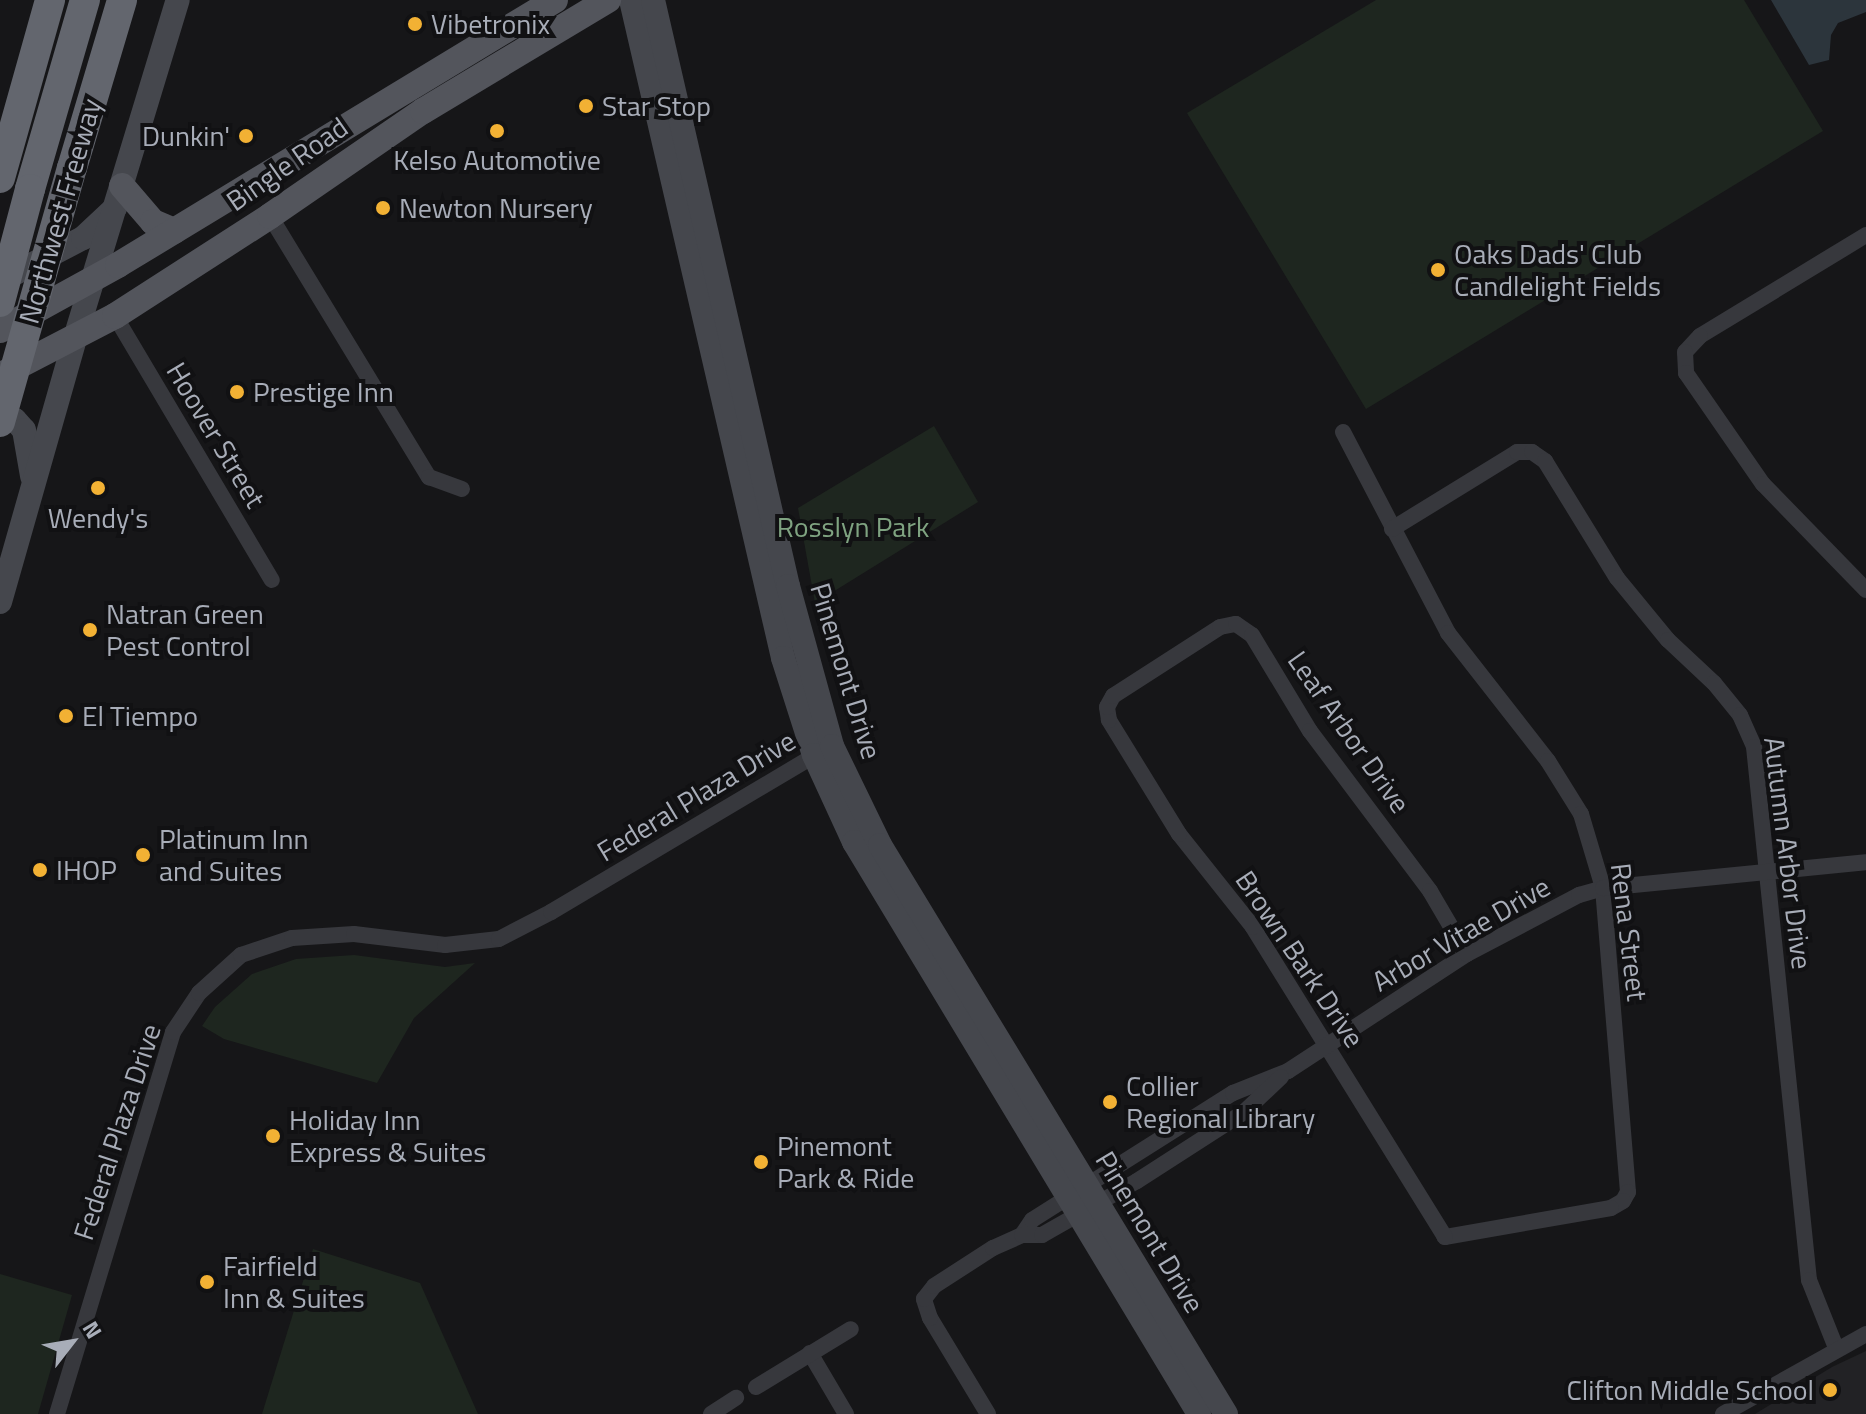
<!DOCTYPE html>
<style>
body{margin:0}
#map{position:relative;width:1866px;height:1414px;overflow:hidden;background:#161618;font-family:"Titillium Web",sans-serif}
div>[style]{position:absolute}
.built>*{inset:0;background:#222225}
.green>*{inset:0;background:#1e261f}
.water>*{inset:0;background:#2c353c}
.minor>*{height:16px;margin:-8px;padding:0 8px;transform-origin:8px;border-radius:8px;background:#37383d}
.secondary>*{height:24px;margin:-12px;padding:0 12px;transform-origin:12px;border-radius:12px;background:#45474d}
.primary>*{height:26px;margin:-13px;padding:0 13px;transform-origin:13px;border-radius:13px;background:#53555c}
.motorway>*{height:30px;margin:-15px;padding:0 15px;transform-origin:15px;border-radius:15px;background:#63666e}
.motorway-bridge>*{height:30px;margin:-15px;padding:0 15px;transform-origin:15px;border-radius:15px;background:#63666e}
.dots>*{width:22px;height:22px;translate:-50% -50%;box-sizing:border-box;border:4px solid #111113;border-radius:50%}
span{translate:-50% -50%;white-space:nowrap;text-align:center;line-height:1.15;-webkit-text-stroke:8px #111113;paint-order:stroke}
.poi-label{font-size:28px;color:#a8adb8}
.left{translate:0 -50%;text-align:left}
.right{translate:-100% -50%;text-align:right}
.street-label{font-size:28px;color:#a8adb8}
.park-label{font-size:28px;color:#7fa381}
.north{position:absolute;left:32px;top:1302px;width:80px;height:80px;-webkit-text-stroke:6px #111113;paint-order:stroke;rotate:59deg;font-size:22px;font-weight:700;line-height:32px;text-align:center;color:#a8adb8}
.north::after{content:'';display:block;margin:auto;width:28px;height:36px;background:#a8adb8;clip-path:polygon(50% 0,100% 100%,50% 72%,0 100%)}
</style>
<div id="map">
<div class="built">
<i style="clip-path:polygon(1866px 1351px,1866px 1414px,1755px 1414px,1832px 1367px)"></i>
</div>
<div class="green">
<i style="clip-path:polygon(1376px 0,1744px 0,1823px 131px,1366px 409px,1187px 113px)"></i>
<i style="clip-path:polygon(934px 426px,978px 502px,815px 603px,798px 508px)"></i>
<i style="clip-path:polygon(354px 955px,445px 967px,475px 963px,414px 1018px,377px 1083px,224px 1039px,202px 1026px,215px 1007px,252px 974px,296px 959px)"></i>
<i style="clip-path:polygon(313px 1249px,420px 1283px,478px 1414px,262px 1414px)"></i>
<i style="clip-path:polygon(0 1274px,72px 1295px,38px 1414px,0 1414px)"></i>
</div>
<div class="water">
<i style="clip-path:polygon(1771px 0,1866px 0,1866px 12px,1838px 23px,1831px 35px,1829px 60px,1809px 65px)"></i>
</div>
<div class="minor">
<i style="left:270px;top:216px;width:306px;rotate:58.7deg"></i>
<i style="left:429px;top:477px;width:35px;rotate:20deg"></i>
<i style="left:1866px;top:235px;width:194px;rotate:148.7deg"></i>
<i style="left:1700px;top:336px;width:22px;rotate:133deg"></i>
<i style="left:1685px;top:352px;width:21px;rotate:87deg"></i>
<i style="left:1686px;top:373px;width:135px;rotate:55.3deg"></i>
<i style="left:1763px;top:484px;width:148px;rotate:45.8deg"></i>
<i style="left:115px;top:316px;width:307px;rotate:59.3deg"></i>
<i style="left:1343px;top:432px;width:227px;rotate:62.4deg"></i>
<i style="left:1448px;top:633px;width:162px;rotate:52deg"></i>
<i style="left:1548px;top:761px;width:62px;rotate:58.1deg"></i>
<i style="left:1581px;top:814px;width:77px;rotate:73.4deg"></i>
<i style="left:1603px;top:888px;width:305px;rotate:85.3deg"></i>
<i style="left:1628px;top:1192px;width:10px;rotate:119deg"></i>
<i style="left:1623px;top:1201px;width:14px;rotate:150deg"></i>
<i style="left:1611px;top:1208px;width:169px;rotate:170.1deg"></i>
<i style="left:1445px;top:1237px;width:365px;rotate:-121.8deg"></i>
<i style="left:1253px;top:927px;width:119px;rotate:-128.5deg"></i>
<i style="left:1179px;top:834px;width:134px;rotate:-121.6deg"></i>
<i style="left:1109px;top:720px;width:13px;rotate:-99deg"></i>
<i style="left:1107px;top:707px;width:13px;rotate:-61deg"></i>
<i style="left:1113px;top:696px;width:127px;rotate:-32.8deg"></i>
<i style="left:1220px;top:627px;width:16px;rotate:-11deg"></i>
<i style="left:1236px;top:624px;width:19px;rotate:35deg"></i>
<i style="left:1252px;top:635px;width:112px;rotate:58.9deg"></i>
<i style="left:1310px;top:731px;width:200px;rotate:53.1deg"></i>
<i style="left:1430px;top:891px;width:73px;rotate:59.6deg"></i>
<i style="left:1392px;top:529px;width:147px;rotate:-31.6deg"></i>
<i style="left:1517px;top:452px;width:15px"></i>
<i style="left:1532px;top:452px;width:16px;rotate:35deg"></i>
<i style="left:1545px;top:461px;width:137px;rotate:58.4deg"></i>
<i style="left:1617px;top:578px;width:80px;rotate:50.6deg"></i>
<i style="left:1668px;top:640px;width:63px;rotate:43.1deg"></i>
<i style="left:1714px;top:683px;width:41px;rotate:50.9deg"></i>
<i style="left:1740px;top:715px;width:35px;rotate:66deg"></i>
<i style="left:1754px;top:747px;width:536px;rotate:84.11deg"></i>
<i style="left:1809px;top:1280px;width:73px;rotate:68.3deg"></i>
<i style="left:1022px;top:1235px;width:18px;rotate:-56deg"></i>
<i style="left:1032px;top:1220px;width:238px;rotate:-32.3deg"></i>
<i style="left:1233px;top:1093px;width:59px;rotate:-21.8deg"></i>
<i style="left:1288px;top:1071px;width:214px;rotate:-33.2deg"></i>
<i style="left:1467px;top:954px;width:127px;rotate:-27.8deg"></i>
<i style="left:1579px;top:895px;width:25px;rotate:-16deg"></i>
<i style="left:1603px;top:888px;width:264px;rotate:-5.6deg"></i>
<i style="left:810px;top:1353px;width:71px;rotate:59.5deg"></i>
<i style="left:756px;top:1387px;width:111px;rotate:-31.4deg"></i>
<i style="left:57px;top:1414px;width:399px;rotate:-73.1deg"></i>
<i style="left:173px;top:1032px;width:47px;rotate:-56.3deg"></i>
<i style="left:199px;top:993px;width:57px;rotate:-42.1deg"></i>
<i style="left:241px;top:955px;width:54px;rotate:-18.4deg"></i>
<i style="left:292px;top:938px;width:62px;rotate:-3.7deg"></i>
<i style="left:354px;top:934px;width:92px;rotate:6.9deg"></i>
<i style="left:445px;top:945px;width:54px;rotate:-6.3deg"></i>
<i style="left:499px;top:939px;width:59px;rotate:-27.4deg"></i>
<i style="left:551px;top:912px;width:313px;rotate:-30.7deg"></i>
<i style="left:711px;top:1414px;width:30px;rotate:-33deg"></i>
<i style="left:988px;top:1414px;width:112px;rotate:-121.1deg"></i>
<i style="left:930px;top:1318px;width:20px;rotate:-108deg"></i>
<i style="left:924px;top:1299px;width:16px;rotate:-52deg"></i>
<i style="left:934px;top:1286px;width:70px;rotate:-32.8deg"></i>
<i style="left:993px;top:1248px;width:32px;rotate:-24deg"></i>
<i style="left:1022px;top:1235px;width:20px"></i>
<i style="left:1042px;top:1235px;width:109px;rotate:-29.6deg"></i>
<i style="left:1137px;top:1181px;width:127px;rotate:-32.8deg"></i>
<i style="left:1244px;top:1112px;width:51px;rotate:-43.4deg"></i>
<i style="left:1723px;top:1414px;width:164px;rotate:-29.2deg"></i>
</div>
<div class="secondary">
<i style="left:631px;top:0;width:675px;rotate:76.99deg"></i>
<i style="left:783px;top:658px;width:102px;rotate:72.3deg"></i>
<i style="left:814px;top:755px;width:96px;rotate:65.3deg"></i>
<i style="left:854px;top:842px;width:668px;rotate:58.9deg"></i>
<i style="left:653px;top:0;width:601px;rotate:77.03deg"></i>
<i style="left:788px;top:586px;width:166px;rotate:74.6deg"></i>
<i style="left:832px;top:746px;width:110px;rotate:64.1deg"></i>
<i style="left:880px;top:845px;width:666px;rotate:58.7deg"></i>
<i style="left:0;top:281px;width:93px;rotate:-27.4deg"></i>
<i style="left:83px;top:238px;width:44px;rotate:-43.2deg"></i>
<i style="left:0;top:418px;width:15px;rotate:8deg"></i>
<i style="left:15px;top:420px;width:13px;rotate:48deg"></i>
<i style="left:24px;top:430px;width:47px;rotate:80.1deg"></i>
<i style="left:0;top:602px;width:274px;rotate:-74.1deg"></i>
<i style="left:75px;top:338px;width:353px;rotate:-73.1deg"></i>
</div>
<div class="primary">
<i style="left:122px;top:186px;width:48px;rotate:49.3deg"></i>
<i style="left:153px;top:222px;width:23px;rotate:23deg"></i>
<i style="left:0;top:330px;width:135px;rotate:-28.8deg"></i>
<i style="left:118px;top:265px;width:511px;rotate:-31.23deg"></i>
<i style="left:3px;top:374px;width:126px;rotate:-27.4deg"></i>
<i style="left:115px;top:316px;width:184px;rotate:-32.8deg"></i>
<i style="left:270px;top:216px;width:186px;rotate:-34.5deg"></i>
<i style="left:423px;top:111px;width:216px;rotate:-31deg"></i>
</div>
<div class="motorway">
<i style="left:72px;top:168px;width:175px;rotate:-73.4deg"></i>
<i style="left:0;top:178px;width:185px;rotate:-74.3deg"></i>
<i style="left:30px;top:189px;width:197px;rotate:-73.8deg"></i>
</div>
<div class="motorway-bridge">
<i style="left:0;top:302px;width:117px;rotate:-75.1deg"></i>
<i style="left:0;top:422px;width:264px;rotate:-74.2deg"></i>
</div>
<div class="dots">
<i style="left:415px;top:24px;background:#f2b134"></i>
<i style="left:586px;top:106px;background:#f2b134"></i>
<i style="left:497px;top:131px;background:#f2b134"></i>
<i style="left:246px;top:136px;background:#f2b134"></i>
<i style="left:383px;top:208px;background:#f2b134"></i>
<i style="left:1438px;top:270px;background:#f2b134"></i>
<i style="left:237px;top:392px;background:#f2b134"></i>
<i style="left:98px;top:488px;background:#f2b134"></i>
<i style="left:90px;top:630px;background:#f2b134"></i>
<i style="left:66px;top:716px;background:#f2b134"></i>
<i style="left:143px;top:855px;background:#f2b134"></i>
<i style="left:40px;top:870px;background:#f2b134"></i>
<i style="left:1110px;top:1102px;background:#f2b134"></i>
<i style="left:273px;top:1136px;background:#f2b134"></i>
<i style="left:761px;top:1162px;background:#f2b134"></i>
<i style="left:207px;top:1282px;background:#f2b134"></i>
<i style="left:1830px;top:1390px;background:#f2b134"></i>
</div>
<div class="poi-label">
<span class="left" style="left:431px;top:24px">Vibetronix</span>
<span class="left" style="left:602px;top:106px">Star Stop</span>
<span class="right" style="left:230px;top:136px">Dunkin'</span>
<span style="left:497px;top:160px">Kelso Automotive</span>
<span class="left" style="left:399px;top:208px">Newton Nursery</span>
<span class="left" style="left:1454px;top:270px">Oaks Dads' Club<br>Candlelight Fields</span>
<span class="left" style="left:253px;top:392px">Prestige Inn</span>
<span style="left:98px;top:518px">Wendy's</span>
<span class="left" style="left:106px;top:630px">Natran Green<br>Pest Control</span>
<span class="left" style="left:82px;top:716px">El Tiempo</span>
<span class="left" style="left:159px;top:855px">Platinum Inn<br>and Suites</span>
<span class="left" style="left:56px;top:870px">IHOP</span>
<span class="left" style="left:1126px;top:1102px">Collier<br>Regional Library</span>
<span class="left" style="left:289px;top:1136px">Holiday Inn<br>Express &amp; Suites</span>
<span class="left" style="left:777px;top:1162px">Pinemont<br>Park &amp; Ride</span>
<span class="left" style="left:223px;top:1282px">Fairfield<br>Inn &amp; Suites</span>
<span class="right" style="left:1814px;top:1390px">Clifton Middle School</span>
</div>
<div class="street-label">
<span style="left:287px;top:164px;rotate:-35deg">Bingle Road</span>
<span style="left:60px;top:211px;rotate:-74deg">Northwest Freeway</span>
<span style="left:216px;top:435px;rotate:59deg">Hoover Street</span>
<span style="left:846px;top:671px;rotate:73deg">Pinemont Drive</span>
<span style="left:1349px;top:732px;rotate:55deg">Leaf Arbor Drive</span>
<span style="left:696px;top:796px;rotate:-31deg">Federal Plaza Drive</span>
<span style="left:1788px;top:853px;rotate:83deg">Autumn Arbor Drive</span>
<span style="left:1629px;top:932px;rotate:83deg">Rena Street</span>
<span style="left:1461px;top:934px;rotate:-30deg">Arbor Vitae Drive</span>
<span style="left:1300px;top:959px;rotate:56deg">Brown Bark Drive</span>
<span style="left:117px;top:1132px;rotate:-72deg">Federal Plaza Drive</span>
<span style="left:1150px;top:1232px;rotate:59deg">Pinemont Drive</span>
</div>
<div class="park-label">
<span style="left:853px;top:527px">Rosslyn Park</span>
</div>
<div class="north">N</div>
</div>
